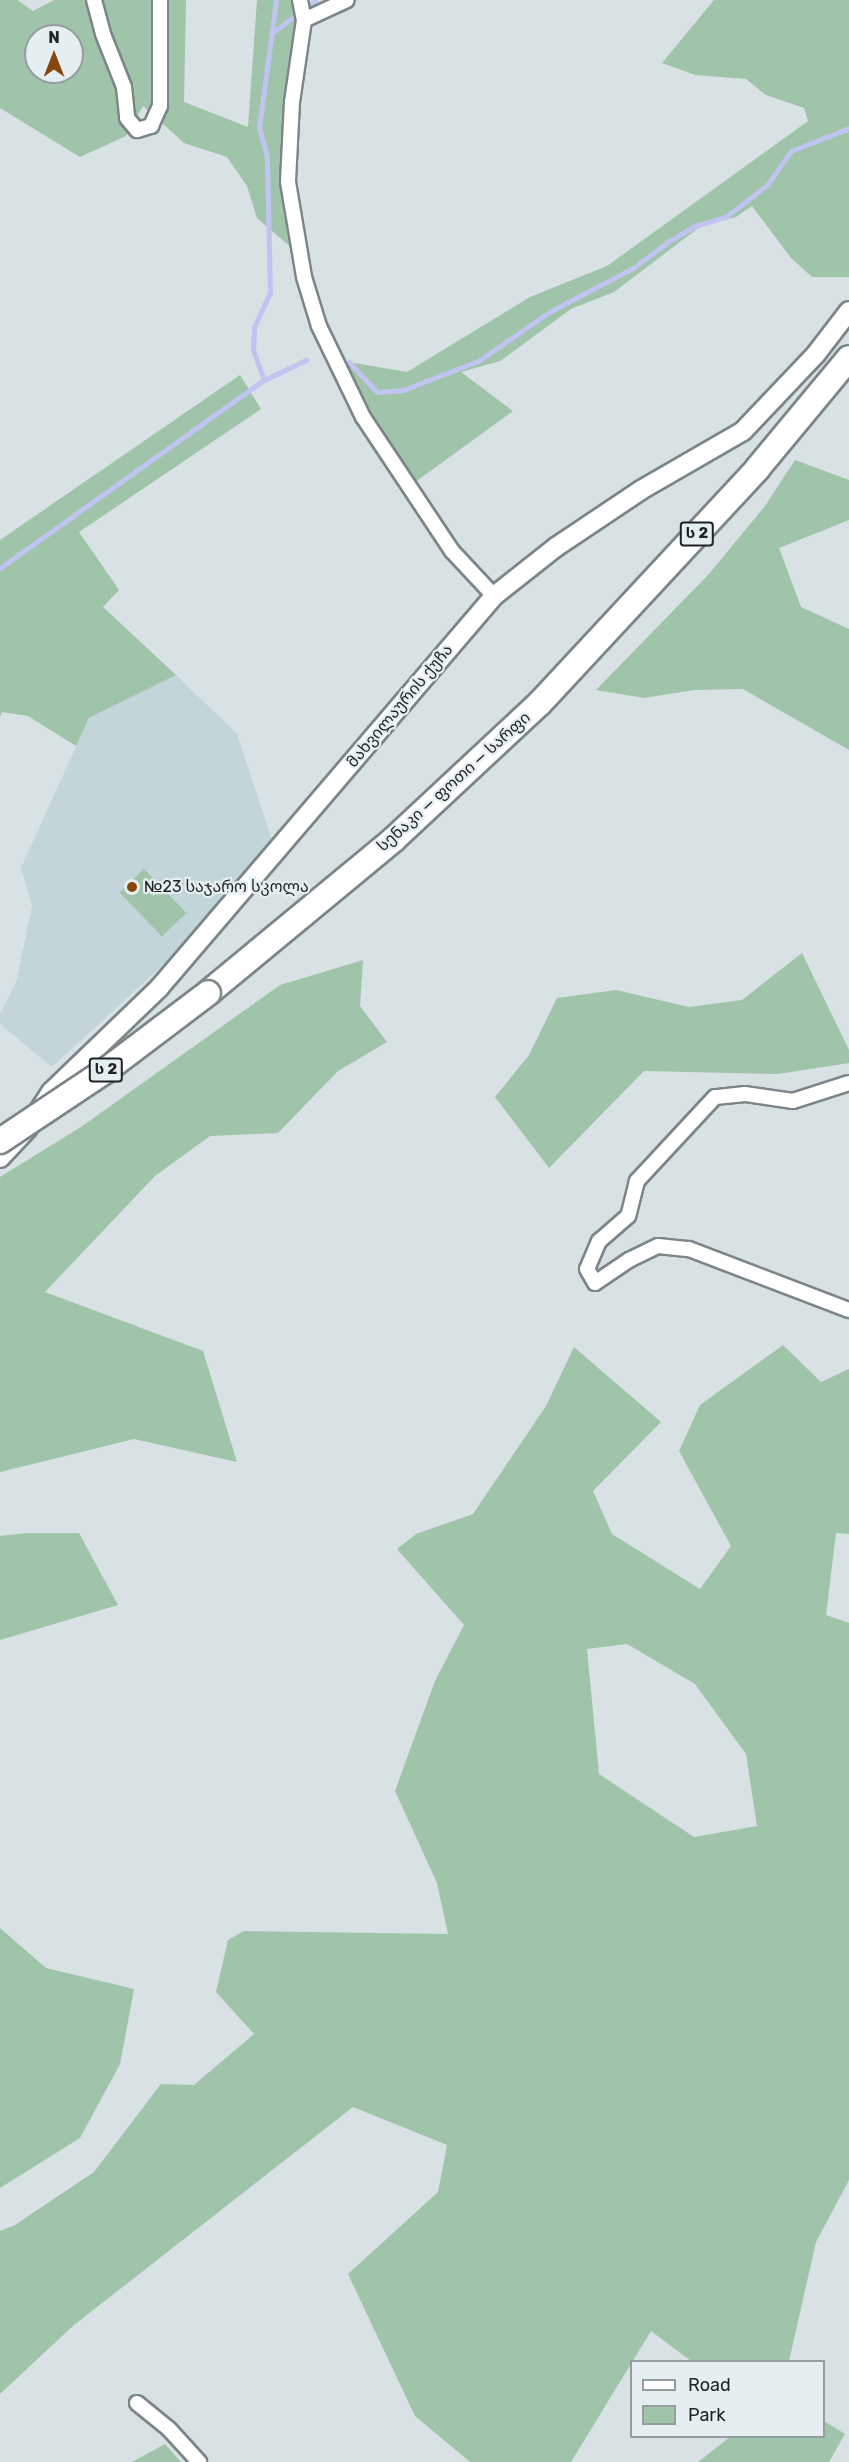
<!DOCTYPE html>
<meta charset="utf-8">
<style>
body{margin:0}
#map{position:relative;width:849px;height:2462px;overflow:hidden;background:#d8e1e4;font-family:Rubik,"Noto Sans Georgian",sans-serif}
div>[style]{position:absolute}
.built>*{inset:0;background:#c2d5d9}
.green>*{inset:0;background:#9fc4a9;transform-origin:0 0}
.stream>*{height:5px;margin:-2.5px;padding:0 2.5px;transform-origin:2.5px;border-radius:2.5px;background:#c1c3f0}
.roads{filter:drop-shadow(2px 0 #7c8588) drop-shadow(-2px 0 #7c8588) drop-shadow(0 2px #7c8588) drop-shadow(0 -2px #7c8588)}
.street>*{height:14px;margin:-7px;padding:0 7px;transform-origin:7px;border-radius:7px;background:#fff}
.secondary>*{height:18px;margin:-9px;padding:0 9px;transform-origin:9px;border-radius:9px;background:#fff}
.highway>*{height:24px;margin:-12px;padding:0 12px;transform-origin:12px;border-radius:12px;background:#fff}
.bridges{filter:drop-shadow(2px 0 #7c8588) drop-shadow(-2px 0 #7c8588) drop-shadow(0 2px #7c8588) drop-shadow(0 -2px #7c8588)}
.highway-bridge>*{height:24px;margin:-12px;padding:0 12px;transform-origin:12px;border-radius:12px;background:#fff}
.dots>*{width:16px;height:16px;translate:-50% -50%;box-sizing:border-box;border:3px solid #e5eef1;border-radius:50%}
span{translate:-50% -50%;white-space:nowrap;text-align:center;line-height:1.15;-webkit-text-stroke:4.5px #e5eef1;paint-order:stroke}
.shield-label span{padding:2px 4px;background:#e5eef1;border:2px solid;border-radius:4px;-webkit-text-stroke-width:0}
.shield-label{font-size:15px;color:#1f2324;font-weight:700}
.street-label{font-size:16px;color:#1f2324}
.poi-label{font-size:16px;color:#1f2324}
.left{translate:0 -50%;text-align:left}
.legend{position:absolute;left:630px;top:2360px;width:195px;height:78px;box-sizing:border-box;background:#e5eef1;border:2px solid #969d9f;margin:0;padding:8px 10px;list-style:none;font-size:18px;color:#1f2324}
.legend li{display:flex;align-items:center;gap:12px;height:30px}
.legend b{width:30px;border:2px solid #969d9f}
.north{position:absolute;left:24px;top:24px;width:60px;height:60px;box-sizing:border-box;background:#e5eef1;border:2px solid #969d9f;border-radius:50%;rotate:0deg;font-size:16px;font-weight:700;line-height:24px;text-align:center;color:#1f2324}
.north::after{content:'';display:block;margin:auto;width:21px;height:27px;background:#86460d;clip-path:polygon(50% 0,100% 100%,50% 72%,0 100%)}
</style>
<div id="map">
<div class="built">
<i style="clip-path:polygon(176px 675px,237px 734px,274px 846px,188px 942px,52px 1067px,0 1024px,0 1014px,16px 983px,32px 906px,21px 868px,89px 718px)"></i>
</div>
<div class="green">
<i style="clip-path:polygon(evenodd,0 0,17px 0,33px 11px,54px 0,186px 0,184px 102px,248px 127px,257px 0,293px 0,303px 30px,285px 122px,293px 249px,257px 218px,247px 186px,227px 157px,184px 143px,143px 106px,126px 136px,80px 157px,0 108px,0 0,36px 36px,72px 36px,72px 72px,36px 72px,36px 36px)"></i>
<i style="clip-path:polygon(714px 0,849px 0,849px 277px,812px 277px,791px 258px,752px 206px,736px 217px,701px 226px,614px 292px,571px 309px,500px 361px,461px 372px,513px 411px,407px 488px,343px 381px,349px 362px,407px 372px,530px 297px,607px 266px,808px 121px,804px 108px,766px 95px,746px 79px,695px 75px,662px 63px)"></i>
<i style="clip-path:polygon(240px 375px,261px 409px,79px 532px,119px 590px,103px 607px,176px 675px,89px 718px,76px 746px,28px 716px,2px 712px,0 717px,0 540px)"></i>
<i style="clip-path:polygon(795px 460px,849px 480px,849px 520px,779px 548px,801px 607px,849px 629px,849px 750px,743px 689px,694px 690px,644px 698px,596px 690px,709px 574px,765px 506px)"></i>
<i style="left:144px;top:869px;width:61px;height:34px;rotate:46deg"></i>
<i style="clip-path:polygon(802px 953px,849px 1050px,849px 1063px,778px 1074px,644px 1071px,549px 1168px,495px 1097px,529px 1055px,557px 998px,616px 990px,689px 1007px,742px 1000px)"></i>
<i style="clip-path:polygon(363px 960px,360px 1006px,387px 1042px,338px 1071px,278px 1133px,210px 1136px,155px 1176px,45px 1292px,203px 1351px,237px 1462px,134px 1439px,0 1472px,0 1177px,81px 1127px,280px 985px)"></i>
<i style="clip-path:polygon(evenodd,783px 1345px,821px 1382px,849px 1369px,849px 1534px,836px 1533px,826px 1615px,849px 1623px,849px 2180px,816px 2242px,789px 2361px,691px 2361px,651px 2331px,571px 2462px,470px 2462px,415px 2416px,348px 2274px,438px 2192px,447px 2145px,353px 2107px,74px 2325px,0 2394px,0 2231px,15px 2225px,94px 2172px,161px 2084px,194px 2085px,254px 2034px,216px 1992px,228px 1940px,244px 1931px,448px 1934px,437px 1883px,395px 1791px,435px 1681px,464px 1625px,397px 1549px,416px 1534px,473px 1514px,546px 1406px,574px 1347px,661px 1422px,593px 1491px,612px 1534px,700px 1589px,731px 1546px,679px 1451px,700px 1405px,783px 1345px,627px 1644px,695px 1684px,746px 1754px,757px 1826px,694px 1837px,599px 1774px,587px 1649px,627px 1644px)"></i>
<i style="clip-path:polygon(27px 1533px,79px 1533px,118px 1605px,0 1640px,0 1536px)"></i>
<i style="clip-path:polygon(0 1928px,46px 1968px,134px 1989px,120px 2064px,80px 2138px,0 2188px)"></i>
<i style="clip-path:polygon(824px 2421px,845px 2434px,829px 2462px,698px 2462px,730px 2437px,824px 2436px)"></i>
<i style="clip-path:polygon(165px 2444px,181px 2462px,132px 2462px)"></i>
</div>
<div class="stream">
<i style="left:272px;top:33px;width:55px;rotate:-36.9deg"></i>
<i style="left:349px;top:362px;width:41px;rotate:47deg"></i>
<i style="left:377px;top:392px;width:26px;rotate:-4deg"></i>
<i style="left:403px;top:390px;width:80px;rotate:-21.1deg"></i>
<i style="left:478px;top:361px;width:88px;rotate:-34.4deg"></i>
<i style="left:551px;top:311px;width:93px;rotate:-27.7deg"></i>
<i style="left:633px;top:268px;width:45px;rotate:-36.9deg"></i>
<i style="left:669px;top:241px;width:30px;rotate:-30deg"></i>
<i style="left:695px;top:226px;width:34px;rotate:-17deg"></i>
<i style="left:727px;top:216px;width:51px;rotate:-37.8deg"></i>
<i style="left:767px;top:185px;width:42px;rotate:-54.8deg"></i>
<i style="left:791px;top:151px;width:62px;rotate:-21.6deg"></i>
<i style="left:264px;top:380px;width:33px;rotate:-110deg"></i>
<i style="left:253px;top:349px;width:22px;rotate:-87deg"></i>
<i style="left:254px;top:327px;width:38px;rotate:-65deg"></i>
<i style="left:270px;top:293px;width:136px;rotate:-91.3deg"></i>
<i style="left:267px;top:157px;width:30px;rotate:-105deg"></i>
<i style="left:259px;top:128px;width:129px;rotate:-82.4deg"></i>
<i style="left:0;top:568px;width:324px;rotate:-35.5deg"></i>
<i style="left:264px;top:380px;width:47px;rotate:-25.5deg"></i>
</div>
<div class="roads">
<div class="street">
<i style="left:94px;top:0;width:35px;rotate:75deg"></i>
<i style="left:103px;top:34px;width:57px;rotate:68.4deg"></i>
<i style="left:124px;top:87px;width:31px;rotate:84deg"></i>
<i style="left:127px;top:118px;width:16px;rotate:50deg"></i>
<i style="left:137px;top:130px;width:15px;rotate:-16deg"></i>
<i style="left:151px;top:126px;width:22px;rotate:-66deg"></i>
<i style="left:160px;top:106px;width:106px;rotate:-90deg"></i>
<i style="left:300px;top:0;width:20px;rotate:79deg"></i>
<i style="left:304px;top:20px;width:83px;rotate:98.3deg"></i>
<i style="left:292px;top:102px;width:80px;rotate:92.9deg"></i>
<i style="left:288px;top:182px;width:96px;rotate:80.4deg"></i>
<i style="left:304px;top:277px;width:51px;rotate:73deg"></i>
<i style="left:319px;top:326px;width:101px;rotate:64.2deg"></i>
<i style="left:363px;top:417px;width:161px;rotate:56.4deg"></i>
<i style="left:452px;top:551px;width:62px;rotate:47deg"></i>
<i style="left:304px;top:20px;width:47px;rotate:-24.9deg"></i>
<i style="left:849px;top:1083px;width:59px;rotate:162.2deg"></i>
<i style="left:793px;top:1101px;width:49px;rotate:-171.7deg"></i>
<i style="left:745px;top:1094px;width:30px;rotate:174deg"></i>
<i style="left:715px;top:1097px;width:115px;rotate:132.9deg"></i>
<i style="left:637px;top:1181px;width:36px;rotate:104deg"></i>
<i style="left:628px;top:1216px;width:38px;rotate:139deg"></i>
<i style="left:599px;top:1241px;width:30px;rotate:113deg"></i>
<i style="left:587px;top:1269px;width:16px;rotate:60deg"></i>
<i style="left:595px;top:1283px;width:41px;rotate:-34.1deg"></i>
<i style="left:629px;top:1260px;width:32px;rotate:-26deg"></i>
<i style="left:658px;top:1246px;width:31px;rotate:6deg"></i>
<i style="left:689px;top:1249px;width:171px;rotate:20.9deg"></i>
<i style="left:137px;top:2403px;width:41px;rotate:39.1deg"></i>
<i style="left:169px;top:2429px;width:45px;rotate:47.7deg"></i>
</div>
<div class="secondary">
<i style="left:0;top:1158px;width:40px;rotate:-47deg"></i>
<i style="left:27px;top:1129px;width:44px;rotate:-57deg"></i>
<i style="left:51px;top:1092px;width:150px;rotate:-43.9deg"></i>
<i style="left:159px;top:988px;width:516px;rotate:-49.48deg"></i>
<i style="left:494px;top:596px;width:79px;rotate:-38.3deg"></i>
<i style="left:556px;top:547px;width:102px;rotate:-33.8deg"></i>
<i style="left:641px;top:490px;width:118px;rotate:-30deg"></i>
<i style="left:743px;top:431px;width:106px;rotate:-46.5deg"></i>
<i style="left:816px;top:354px;width:54px;rotate:-52.5deg"></i>
</div>
<div class="highway">
<i style="left:208px;top:993px;width:241px;rotate:-39.6deg"></i>
<i style="left:394px;top:839px;width:198px;rotate:-43deg"></i>
<i style="left:539px;top:704px;width:321px;rotate:-47.1deg"></i>
<i style="left:757px;top:469px;width:144px;rotate:-50.3deg"></i>
</div>
</div>
<div class="bridges">
<div class="highway-bridge">
<i style="left:0;top:1141px;width:126px;rotate:-33.7deg"></i>
<i style="left:105px;top:1071px;width:129px;rotate:-37.1deg"></i>
</div>
</div>
<div class="dots">
<i style="left:132px;top:887px;background:#86460d"></i>
</div>
<div class="shield-label">
<span style="left:697px;top:534px">ს 2</span>
<span style="left:106px;top:1070px">ს 2</span>
</div>
<div class="street-label">
<span style="left:400px;top:706px;rotate:-50deg">მახვილაურის ქუჩა</span>
<span style="left:454px;top:782px;rotate:-42deg">სენაკი — ფოთი — სარფი</span>
</div>
<div class="poi-label">
<span class="left" style="left:144px;top:887px">№23 საჯარო სკოლა</span>
</div>
<ul class="legend">
<li><b style="height:8px;background:#fff"></b>Road</li>
<li><b style="height:16px;background:#9fc4a9"></b>Park</li>
</ul>
<div class="north">N</div>
</div>
